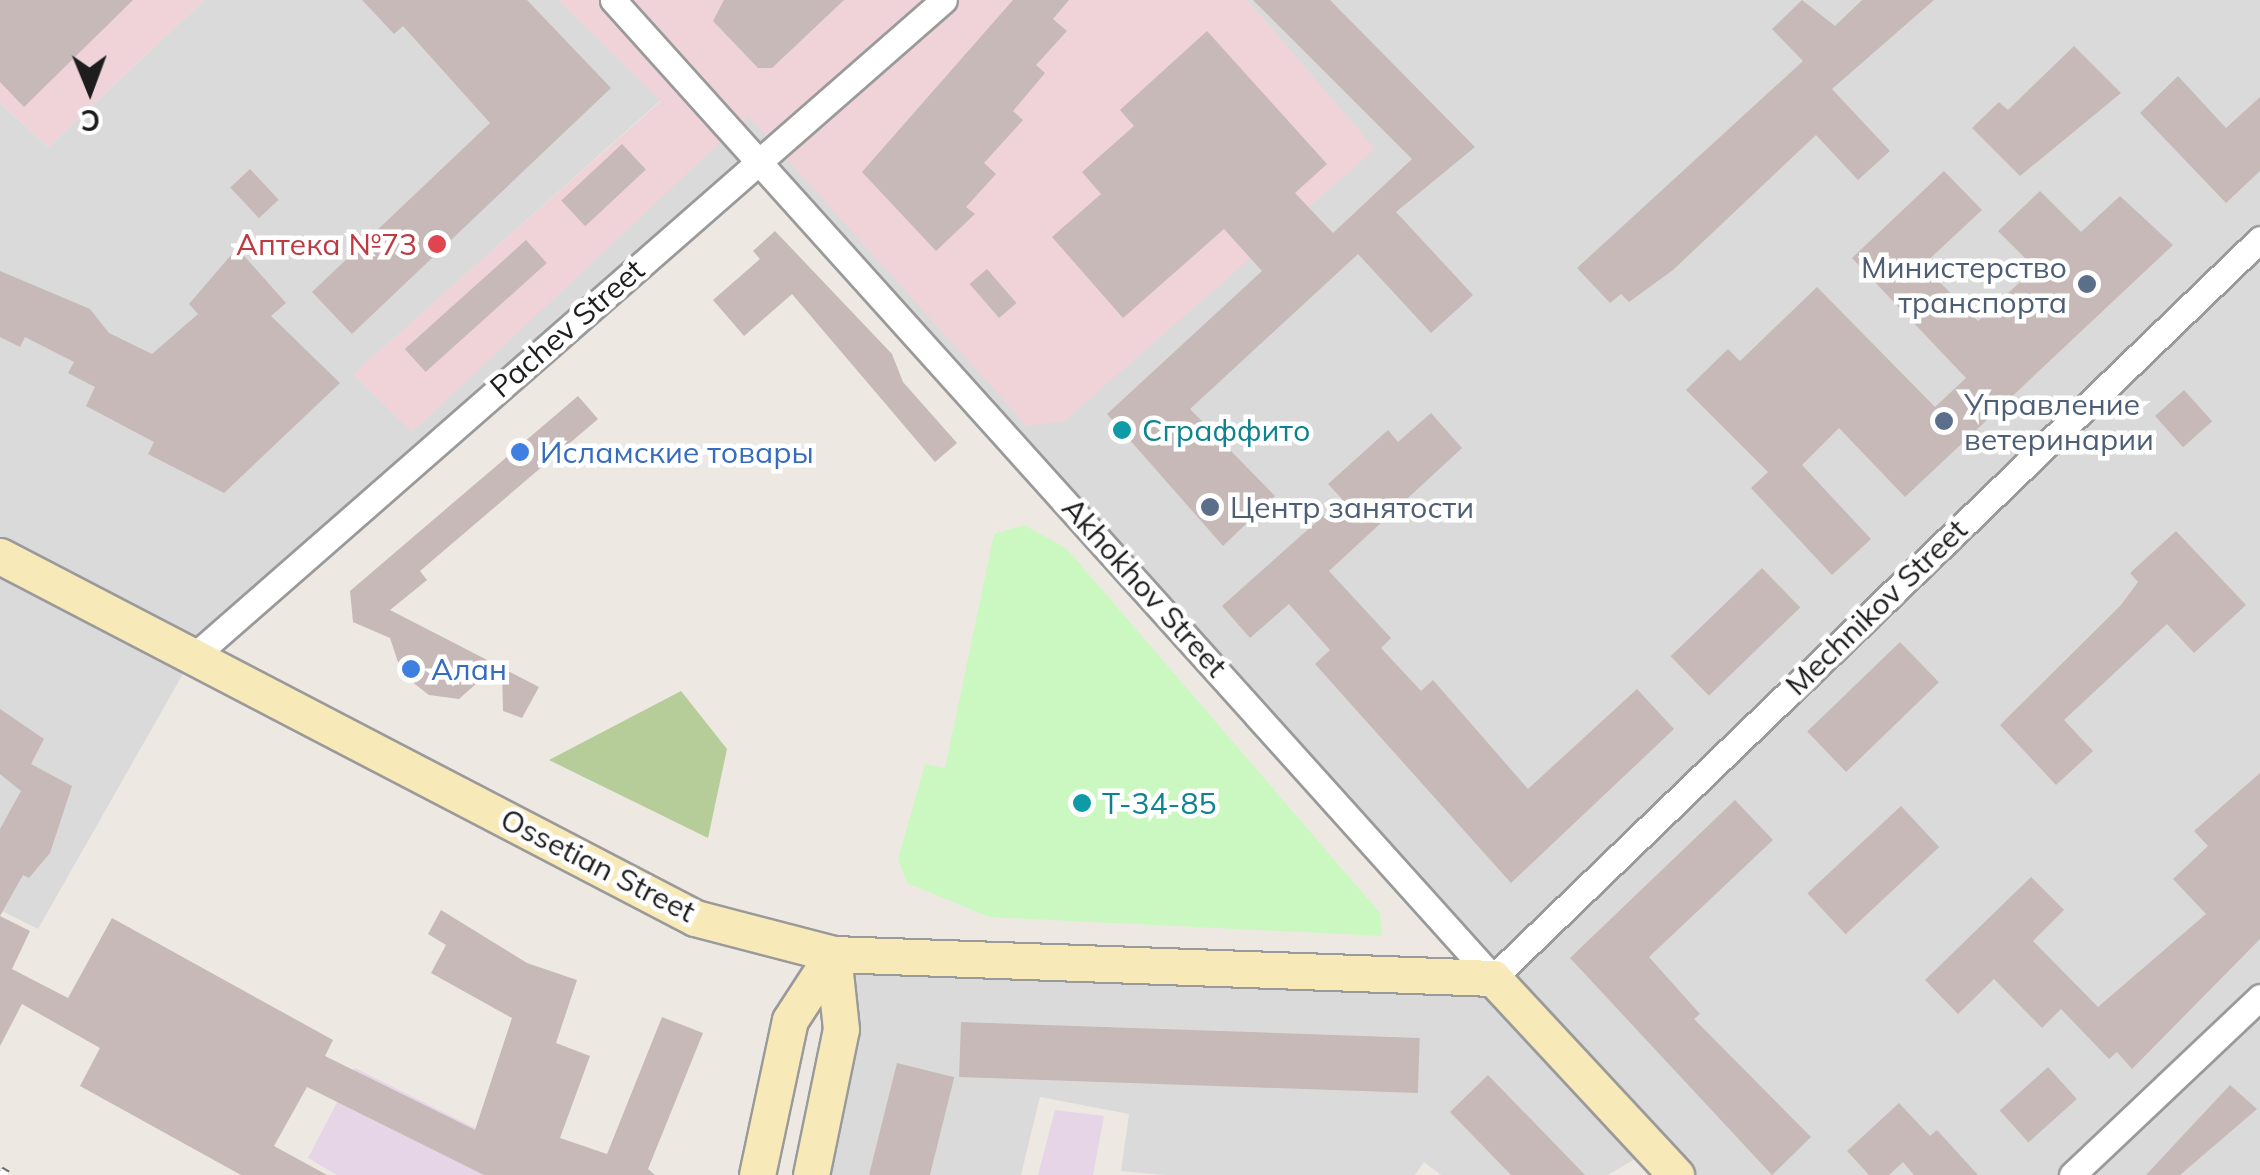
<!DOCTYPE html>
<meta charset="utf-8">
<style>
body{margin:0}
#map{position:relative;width:2260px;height:1175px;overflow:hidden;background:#eee8e3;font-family:Mulish,sans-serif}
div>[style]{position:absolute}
.residential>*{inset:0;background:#dbdada}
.commercial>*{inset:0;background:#efd3d9}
.industrial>*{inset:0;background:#e6d5e7}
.forest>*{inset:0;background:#b6cc99}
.park>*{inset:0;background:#cbf8c1}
.building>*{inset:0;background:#c6b9b7;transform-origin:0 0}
.roads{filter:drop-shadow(2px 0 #9a9a9a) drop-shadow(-2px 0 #9a9a9a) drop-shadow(0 2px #9a9a9a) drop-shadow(0 -2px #9a9a9a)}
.minor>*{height:25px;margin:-12.5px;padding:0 12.5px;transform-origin:12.5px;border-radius:12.5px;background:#fff}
.secondary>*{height:35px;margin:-17.5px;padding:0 17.5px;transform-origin:17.5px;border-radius:17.5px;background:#f8eab8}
.rail>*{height:11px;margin-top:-5.5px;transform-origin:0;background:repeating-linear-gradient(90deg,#fff 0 22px,#6b6b6b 0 44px);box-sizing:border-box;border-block:2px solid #6b6b6b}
.dots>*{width:28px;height:28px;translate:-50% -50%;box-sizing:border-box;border:5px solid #fff;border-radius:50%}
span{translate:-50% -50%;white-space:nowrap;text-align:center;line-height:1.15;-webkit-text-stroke:9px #fff;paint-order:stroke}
.health-label{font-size:30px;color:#be3a42}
.right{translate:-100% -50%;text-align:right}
.service-label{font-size:30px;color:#4e5e75}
.left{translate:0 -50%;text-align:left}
.street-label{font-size:30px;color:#1d1d1d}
.culture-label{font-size:30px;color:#0d838f}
.shop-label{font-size:30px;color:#366cbe}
.north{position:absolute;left:40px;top:40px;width:100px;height:100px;-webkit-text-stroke:8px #fff;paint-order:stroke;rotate:179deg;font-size:28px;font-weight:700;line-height:40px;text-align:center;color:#1d1d1d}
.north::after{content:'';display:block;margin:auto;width:35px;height:45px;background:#1d1d1d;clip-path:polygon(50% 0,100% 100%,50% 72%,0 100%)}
</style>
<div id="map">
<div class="residential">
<i style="clip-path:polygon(204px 0,559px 0,661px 100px,354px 374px,412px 431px,748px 115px,1028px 426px,1374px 149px,1247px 0,2260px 0,2260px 1175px,1676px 1175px,1652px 1149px,1608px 1175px,1441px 1175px,1424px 1162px,1415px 1175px,1164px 1175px,1121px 1171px,1129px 1114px,1040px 1097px,1021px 1175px,811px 1175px,833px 954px,1491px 978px,765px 162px,192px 658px,38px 929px,0 910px,0 103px,48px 147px)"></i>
</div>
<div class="commercial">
<i style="clip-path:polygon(0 0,204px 0,48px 147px,0 103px)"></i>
<i style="clip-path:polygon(559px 0,1247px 0,1375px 149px,1064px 421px,1027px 426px,748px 116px,412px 432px,353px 374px,661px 101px)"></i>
</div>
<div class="industrial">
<i style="clip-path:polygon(355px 1068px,509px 1145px,571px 1175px,337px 1175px,308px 1158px)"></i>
<i style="clip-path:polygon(1055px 1110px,1104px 1116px,1093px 1175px,1038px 1175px)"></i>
</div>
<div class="forest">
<i style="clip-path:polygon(681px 691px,727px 749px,708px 838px,549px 760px)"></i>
</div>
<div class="park">
<i style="clip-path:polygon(1024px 525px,1067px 549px,1380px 913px,1382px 936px,989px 917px,907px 883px,898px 859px,925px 764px,945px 768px,994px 534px)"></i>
</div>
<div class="building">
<i style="clip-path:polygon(0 0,133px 0,24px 107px,0 82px)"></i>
<i style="clip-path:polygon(362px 0,527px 0,611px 88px,352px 334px,312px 292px,490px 123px,403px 26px,394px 34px)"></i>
<i style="clip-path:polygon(724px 0,844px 0,772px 68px,758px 68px,713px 21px)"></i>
<i style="clip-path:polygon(1013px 0,1069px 0,1053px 19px,1067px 31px,1036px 65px,1045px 73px,1013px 111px,1023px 120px,984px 163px,996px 174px,966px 207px,975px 214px,936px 251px,862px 172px)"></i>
<i style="clip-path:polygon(1253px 0,1330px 0,1475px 147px,1396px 212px,1473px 295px,1431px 333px,1358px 254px,1190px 409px,1275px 496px,1223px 546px,1107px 414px,1262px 271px,1224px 229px,1123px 318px,1052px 237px,1101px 194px,1082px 172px,1134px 126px,1120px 110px,1207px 31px,1327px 164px,1295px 193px,1333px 233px,1412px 159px)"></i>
<i style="clip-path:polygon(1802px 0,1835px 26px,1862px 0,1934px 0,1832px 89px,1890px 151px,1858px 180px,1816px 135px,1673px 270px,1629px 302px,1621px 294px,1610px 303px,1577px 268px,1803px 61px,1772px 29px)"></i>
<i style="clip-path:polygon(2074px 46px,2121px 93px,2020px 176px,1972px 128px,1999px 102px,2008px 110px)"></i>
<i style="clip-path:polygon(2178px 76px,2226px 128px,2260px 97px,2260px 171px,2226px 203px,2140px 113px)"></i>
<i style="left:622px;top:144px;width:35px;height:83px;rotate:47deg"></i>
<i style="left:250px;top:169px;width:42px;height:27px;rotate:47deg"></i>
<i style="clip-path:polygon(1944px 171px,1982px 210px,1923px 265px,1978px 321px,2035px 268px,1998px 231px,2040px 191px,2081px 232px,2120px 196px,2173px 245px,1905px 497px,1839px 428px,1802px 465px,1871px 539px,1832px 575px,1751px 488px,1768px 472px,1686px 390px,1728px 349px,1740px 361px,1817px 287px,1935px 407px,1966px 378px,1852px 258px)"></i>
<i style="clip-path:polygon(775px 231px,892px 354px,903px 382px,957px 443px,935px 462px,792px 294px,744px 336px,713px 300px,760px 259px,753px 251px)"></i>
<i style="left:526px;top:240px;width:31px;height:163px;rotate:48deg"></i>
<i style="clip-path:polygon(237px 248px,286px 303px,271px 316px,340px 383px,224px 493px,148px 454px,154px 442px,86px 406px,95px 387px,68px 373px,74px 362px,25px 337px,20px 347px,0 337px,0 271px,90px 309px,109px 333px,152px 354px,198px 314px,189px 304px)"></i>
<i style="left:987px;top:269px;width:45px;height:23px;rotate:49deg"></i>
<i style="left:2184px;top:390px;width:42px;height:39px;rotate:48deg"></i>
<i style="clip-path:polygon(578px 396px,598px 419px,420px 571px,427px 580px,390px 610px,497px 665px,459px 699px,429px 695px,402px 674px,390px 638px,353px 622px,350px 591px)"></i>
<i style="clip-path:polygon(1431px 413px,1462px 448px,1329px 571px,1391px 638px,1381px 648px,1421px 691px,1433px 680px,1528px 789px,1637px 689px,1674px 729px,1511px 883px,1315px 664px,1330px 650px,1289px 604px,1250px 638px,1222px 606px,1342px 499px,1328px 484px,1388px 430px,1398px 442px)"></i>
<i style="clip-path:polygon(2176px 531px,2246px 605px,2194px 653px,2167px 624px,2064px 720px,2093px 751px,2056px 785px,2000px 725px,2121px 605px,2138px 582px,2130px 573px)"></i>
<i style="left:1762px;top:568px;width:55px;height:127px;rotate:46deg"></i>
<i style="left:1900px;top:642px;width:56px;height:129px;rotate:46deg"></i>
<i style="clip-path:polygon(502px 668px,539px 687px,522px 718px,503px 711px)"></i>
<i style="clip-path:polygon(0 709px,44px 739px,31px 764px,72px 786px,50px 853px,29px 878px,23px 875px,0 916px,30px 931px,12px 969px,68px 998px,112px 918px,333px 1040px,325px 1056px,475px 1130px,512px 1018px,431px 973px,446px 945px,428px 934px,441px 910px,527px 963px,577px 980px,556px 1043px,590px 1056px,560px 1138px,607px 1154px,662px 1017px,703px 1033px,648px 1169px,655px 1175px,484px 1175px,307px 1087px,274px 1146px,327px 1175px,241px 1175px,80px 1086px,100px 1048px,22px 1004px,0 1046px,0 829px,21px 791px,0 774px)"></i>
<i style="clip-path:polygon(2260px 773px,2260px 939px,2132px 1069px,2117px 1052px,2109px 1059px,2061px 1009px,2042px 1028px,1994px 979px,1958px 1014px,1925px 980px,2031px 877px,2064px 910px,2033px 941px,2098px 1007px,2206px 914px,2173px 879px,2208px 846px,2194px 831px)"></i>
<i style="clip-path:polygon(1735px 800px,1773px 840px,1649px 957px,1700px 1014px,1694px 1019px,1811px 1137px,1772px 1175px,1570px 958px)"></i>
<i style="left:1901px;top:806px;width:56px;height:128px;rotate:47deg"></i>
<i style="left:961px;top:1022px;width:459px;height:55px;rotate:2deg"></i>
<i style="left:897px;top:1063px;width:59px;height:115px;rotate:14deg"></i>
<i style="left:2048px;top:1067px;width:43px;height:65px;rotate:48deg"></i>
<i style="clip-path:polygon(1488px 1075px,1585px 1175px,1511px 1175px,1450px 1112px)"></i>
<i style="clip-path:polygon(2230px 1085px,2257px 1109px,2180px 1175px,2146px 1175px)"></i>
<i style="clip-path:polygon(1899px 1103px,1930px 1136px,1937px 1130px,1978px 1175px,1914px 1175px,1903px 1162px,1889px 1175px,1869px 1175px,1847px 1151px)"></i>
</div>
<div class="roads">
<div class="minor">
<i style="left:613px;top:0;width:1316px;rotate:48.02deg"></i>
<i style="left:1493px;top:978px;width:1065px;rotate:-43.93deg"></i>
<i style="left:192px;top:658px;width:999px;rotate:-41.19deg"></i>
<i style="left:2072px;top:1175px;width:259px;rotate:-43.4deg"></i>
</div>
<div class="secondary">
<i style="left:0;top:556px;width:784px;rotate:27.51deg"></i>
<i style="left:695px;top:918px;width:143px;rotate:14.6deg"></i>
<i style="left:833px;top:954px;width:660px;rotate:2.08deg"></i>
<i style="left:1493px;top:978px;width:269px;rotate:47.1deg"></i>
<i style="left:757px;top:1175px;width:158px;rotate:-78deg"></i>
<i style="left:790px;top:1020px;width:79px;rotate:-56.9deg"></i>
<i style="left:811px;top:1175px;width:149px;rotate:-78.4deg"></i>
<i style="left:841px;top:1029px;width:75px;rotate:-96.1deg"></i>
</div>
</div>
<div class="rail">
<i style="left:0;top:1171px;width:8px;rotate:30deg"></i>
</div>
<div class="dots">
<i style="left:437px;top:244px;background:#e0444e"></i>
<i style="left:2087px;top:284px;background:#5c6f8a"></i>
<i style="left:1944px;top:421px;background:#5c6f8a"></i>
<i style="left:1122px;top:430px;background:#0f9aa8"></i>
<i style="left:520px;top:452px;background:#3f7fe0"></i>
<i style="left:1210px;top:507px;background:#5c6f8a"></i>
<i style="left:411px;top:669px;background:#3f7fe0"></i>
<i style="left:1082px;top:803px;background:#0f9aa8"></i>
</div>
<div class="health-label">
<span class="right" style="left:417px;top:244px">Аптека №73</span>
</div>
<div class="service-label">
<span class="right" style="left:2067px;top:284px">Министерство<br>транспорта</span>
<span class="left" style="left:1964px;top:421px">Управление<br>ветеринарии</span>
<span class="left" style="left:1230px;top:507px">Центр занятости</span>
</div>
<div class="street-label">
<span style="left:567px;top:328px;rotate:-41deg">Pachev Street</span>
<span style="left:1145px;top:587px;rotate:48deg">Akhokhov Street</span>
<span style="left:1876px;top:607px;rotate:-44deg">Mechnikov Street</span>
<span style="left:598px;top:865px;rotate:27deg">Ossetian Street</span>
</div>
<div class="culture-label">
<span class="left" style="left:1142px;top:430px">Сграффито</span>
<span class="left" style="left:1102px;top:803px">Т-34-85</span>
</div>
<div class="shop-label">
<span class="left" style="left:540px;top:452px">Исламские товары</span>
<span class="left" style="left:431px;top:669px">Алан</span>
</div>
<div class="north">С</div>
</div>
